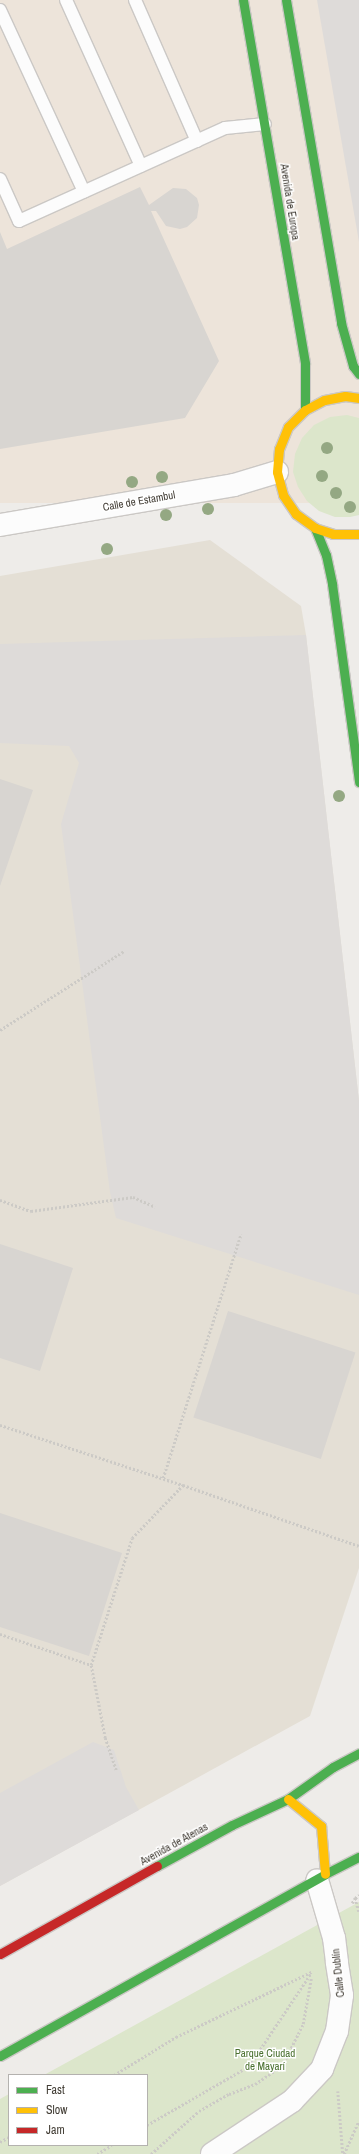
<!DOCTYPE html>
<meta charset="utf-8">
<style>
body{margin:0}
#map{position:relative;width:359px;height:2154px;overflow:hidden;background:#eeece9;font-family:"Archivo Narrow",sans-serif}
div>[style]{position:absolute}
.commercial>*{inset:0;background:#ede4da;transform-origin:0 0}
.education>*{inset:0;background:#e4dfd5}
.green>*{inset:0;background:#dce6cb}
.parking>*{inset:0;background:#dedbd9}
.building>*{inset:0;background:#d8d5d1;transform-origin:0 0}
.path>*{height:2.5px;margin-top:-1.25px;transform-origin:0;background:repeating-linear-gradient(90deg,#cccac6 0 2px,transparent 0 4px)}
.roads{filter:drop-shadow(1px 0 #cbc8c5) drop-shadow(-1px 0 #cbc8c5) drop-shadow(0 1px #cbc8c5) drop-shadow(0 -1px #cbc8c5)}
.lane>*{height:12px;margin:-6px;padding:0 6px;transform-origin:6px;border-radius:6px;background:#fcfcfc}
.street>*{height:22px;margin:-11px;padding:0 11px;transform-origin:11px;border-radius:11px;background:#fcfcfc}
.fast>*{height:9px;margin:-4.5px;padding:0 4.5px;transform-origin:4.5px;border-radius:4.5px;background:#4caf50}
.slow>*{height:9px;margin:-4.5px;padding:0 4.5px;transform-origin:4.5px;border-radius:4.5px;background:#ffc107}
.jam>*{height:9px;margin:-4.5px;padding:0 4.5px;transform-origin:4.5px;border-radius:4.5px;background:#c62828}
.trees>*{width:12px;height:12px;margin:-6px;border-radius:50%;background:#94a883}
span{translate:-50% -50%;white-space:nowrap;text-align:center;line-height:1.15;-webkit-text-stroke:3px #fff;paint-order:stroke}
.street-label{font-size:11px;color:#433e36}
.park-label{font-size:11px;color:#4a702f}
.legend{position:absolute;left:8px;top:2074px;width:140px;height:72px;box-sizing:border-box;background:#fff;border:1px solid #b4b2af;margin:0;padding:5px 7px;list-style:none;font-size:12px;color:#433e36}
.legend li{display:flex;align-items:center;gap:8px;height:20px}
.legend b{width:20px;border:1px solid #b4b2af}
</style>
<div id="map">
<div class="commercial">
<i style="left:0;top:0;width:359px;height:503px"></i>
</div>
<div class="education">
<i style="clip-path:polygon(210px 540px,301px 606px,306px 635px,359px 1101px,359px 1568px,310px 1716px,0 1886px,0 576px)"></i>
</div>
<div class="green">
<i style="clip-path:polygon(347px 415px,359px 418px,359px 515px,350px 517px,335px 517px,319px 511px,307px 501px,298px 487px,293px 472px,295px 454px,302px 438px,314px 425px,330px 417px)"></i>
<i style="clip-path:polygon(359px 1902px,359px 2154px,0 2154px,0 2099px,9px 2094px,9px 2145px,147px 2145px,147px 2075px,44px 2075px)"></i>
</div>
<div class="parking">
<i style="clip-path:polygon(317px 0,359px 0,359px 242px)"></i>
<i style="clip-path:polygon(306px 635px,359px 1101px,359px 1295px,116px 1218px,110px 1192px,61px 824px,79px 763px,69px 746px,0 743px,0 644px)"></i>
<i style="clip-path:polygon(93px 1742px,114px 1750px,126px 1787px,139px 1810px,0 1886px,0 1793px)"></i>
</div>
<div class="building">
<i style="clip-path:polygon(140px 187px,149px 205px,173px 188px,186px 189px,197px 198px,199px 205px,197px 218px,187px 227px,180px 229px,166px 226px,156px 211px,151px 211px,219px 361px,185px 418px,0 449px,0 232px,7px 249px)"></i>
<i style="clip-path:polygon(0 779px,33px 790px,0 886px)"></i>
<i style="clip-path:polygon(0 1244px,73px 1268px,40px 1371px,0 1358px)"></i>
<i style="left:228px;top:1311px;width:134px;height:112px;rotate:18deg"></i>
<i style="clip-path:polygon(0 1513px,122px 1553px,89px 1656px,0 1627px)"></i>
</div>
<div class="path">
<i style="left:0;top:1030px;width:147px;rotate:-32.5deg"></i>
<i style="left:0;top:1200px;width:33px;rotate:20deg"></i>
<i style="left:31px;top:1211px;width:103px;rotate:-7.8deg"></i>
<i style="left:133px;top:1197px;width:24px;rotate:24deg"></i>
<i style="left:0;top:1425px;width:193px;rotate:18.2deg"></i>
<i style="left:183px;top:1485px;width:186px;rotate:19.1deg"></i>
<i style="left:163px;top:1478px;width:256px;rotate:-72.3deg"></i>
<i style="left:0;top:1634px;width:96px;rotate:18.8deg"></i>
<i style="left:116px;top:1770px;width:34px;rotate:-109deg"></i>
<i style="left:105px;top:1738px;width:74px;rotate:-100.9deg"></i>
<i style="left:91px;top:1665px;width:133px;rotate:-72.1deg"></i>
<i style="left:132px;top:1538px;width:74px;rotate:-46.1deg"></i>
<i style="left:355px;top:1898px;width:14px;rotate:73deg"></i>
<i style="left:352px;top:1903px;width:6px;rotate:-59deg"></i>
<i style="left:355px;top:1898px;width:5px;rotate:-37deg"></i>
<i style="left:114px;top:2075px;width:73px;rotate:-31.5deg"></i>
<i style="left:176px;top:2037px;width:152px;rotate:-25.7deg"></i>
<i style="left:338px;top:2091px;width:63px;rotate:85.5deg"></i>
<i style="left:147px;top:2125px;width:118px;rotate:-30deg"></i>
<i style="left:249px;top:2066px;width:112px;rotate:-56.3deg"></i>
<i style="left:0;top:2142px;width:10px;rotate:-29deg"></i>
<i style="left:97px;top:2154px;width:17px;rotate:-31deg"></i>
<i style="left:151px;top:2154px;width:64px;rotate:-41.9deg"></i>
<i style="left:199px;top:2111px;width:34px;rotate:-30deg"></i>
<i style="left:229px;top:2094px;width:28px;rotate:-21deg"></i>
<i style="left:255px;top:2084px;width:32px;rotate:-34deg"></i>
<i style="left:282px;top:2066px;width:47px;rotate:-63.4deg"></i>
<i style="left:303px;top:2024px;width:46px;rotate:-79.9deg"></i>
<i style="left:344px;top:2154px;width:36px;rotate:-66deg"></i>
</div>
<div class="roads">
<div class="lane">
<i style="left:66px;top:0;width:182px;rotate:65.7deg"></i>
<i style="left:135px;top:0;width:154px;rotate:66.3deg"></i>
<i style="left:0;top:10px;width:200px;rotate:65.2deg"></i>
<i style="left:0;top:179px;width:46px;rotate:65.7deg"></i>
<i style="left:19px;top:221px;width:226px;rotate:-24.3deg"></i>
<i style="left:225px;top:128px;width:40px;rotate:-5.7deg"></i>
</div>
<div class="street">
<i style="left:0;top:525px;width:237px;rotate:-9.7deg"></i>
<i style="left:234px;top:485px;width:45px;rotate:-16.8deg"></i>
<i style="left:212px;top:2154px;width:96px;rotate:-33.5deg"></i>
<i style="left:292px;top:2101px;width:44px;rotate:-46.8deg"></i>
<i style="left:322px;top:2069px;width:41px;rotate:-68.5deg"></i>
<i style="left:337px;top:2031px;width:36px;rotate:-82deg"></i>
<i style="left:342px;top:1995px;width:33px;rotate:-99deg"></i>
<i style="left:337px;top:1962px;width:24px;rotate:-97deg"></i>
<i style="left:334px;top:1938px;width:60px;rotate:-106.3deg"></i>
</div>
<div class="fast">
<i style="left:243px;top:0;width:369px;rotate:80.3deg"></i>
<i style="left:305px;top:364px;width:46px;rotate:90deg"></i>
<i style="left:286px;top:0;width:328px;rotate:80.3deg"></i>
<i style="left:341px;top:323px;width:45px;rotate:74.4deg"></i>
<i style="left:353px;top:366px;width:10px;rotate:53deg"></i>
<i style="left:315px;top:528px;width:29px;rotate:68deg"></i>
<i style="left:326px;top:555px;width:30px;rotate:78deg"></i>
<i style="left:332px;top:584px;width:200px;rotate:82.2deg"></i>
<i style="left:157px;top:1866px;width:85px;rotate:-28.7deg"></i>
<i style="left:232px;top:1825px;width:62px;rotate:-24.9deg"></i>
<i style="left:288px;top:1799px;width:55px;rotate:-35.4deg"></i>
<i style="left:333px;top:1767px;width:30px;rotate:-28deg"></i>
<i style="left:0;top:2056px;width:372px;rotate:-29.2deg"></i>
<i style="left:325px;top:1874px;width:38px;rotate:-27deg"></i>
</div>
<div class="slow">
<i style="left:359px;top:398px;width:14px;rotate:-172deg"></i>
<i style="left:345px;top:396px;width:21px;rotate:169deg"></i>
<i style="left:324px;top:400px;width:21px;rotate:152deg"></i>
<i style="left:305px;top:410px;width:24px;rotate:135deg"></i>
<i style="left:288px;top:427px;width:24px;rotate:112deg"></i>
<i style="left:279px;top:449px;width:23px;rotate:95deg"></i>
<i style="left:277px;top:472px;width:24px;rotate:75deg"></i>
<i style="left:283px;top:495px;width:23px;rotate:56deg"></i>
<i style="left:296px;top:514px;width:24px;rotate:36deg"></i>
<i style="left:315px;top:528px;width:19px;rotate:18deg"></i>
<i style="left:333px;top:534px;width:26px"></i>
<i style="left:288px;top:1799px;width:43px;rotate:39.3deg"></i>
<i style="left:321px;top:1826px;width:48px;rotate:85.2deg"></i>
</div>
<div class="jam">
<i style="left:0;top:1954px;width:180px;rotate:-29.3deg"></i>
</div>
</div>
<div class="trees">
<i style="left:327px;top:448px"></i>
<i style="left:322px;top:476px"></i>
<i style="left:162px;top:477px"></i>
<i style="left:132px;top:482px"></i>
<i style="left:336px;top:493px"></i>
<i style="left:350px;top:507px"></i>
<i style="left:208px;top:509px"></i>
<i style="left:166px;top:515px"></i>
<i style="left:107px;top:549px"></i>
<i style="left:339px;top:796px"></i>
</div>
<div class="street-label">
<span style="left:290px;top:202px;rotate:81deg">Avenida de Europa</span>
<span style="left:139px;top:501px;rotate:-10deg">Calle de Estambul</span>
<span style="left:174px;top:1844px;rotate:-29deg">Avenida de Atenas</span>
<span style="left:338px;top:1973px;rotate:-96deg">Calle Dublín</span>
</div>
<div class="park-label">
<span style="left:265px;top:2060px">Parque Ciudad<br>de Mayarí</span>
</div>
<ul class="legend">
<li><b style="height:5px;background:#4caf50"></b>Fast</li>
<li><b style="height:5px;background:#ffc107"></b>Slow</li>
<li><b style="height:5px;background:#c62828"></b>Jam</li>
</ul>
</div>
